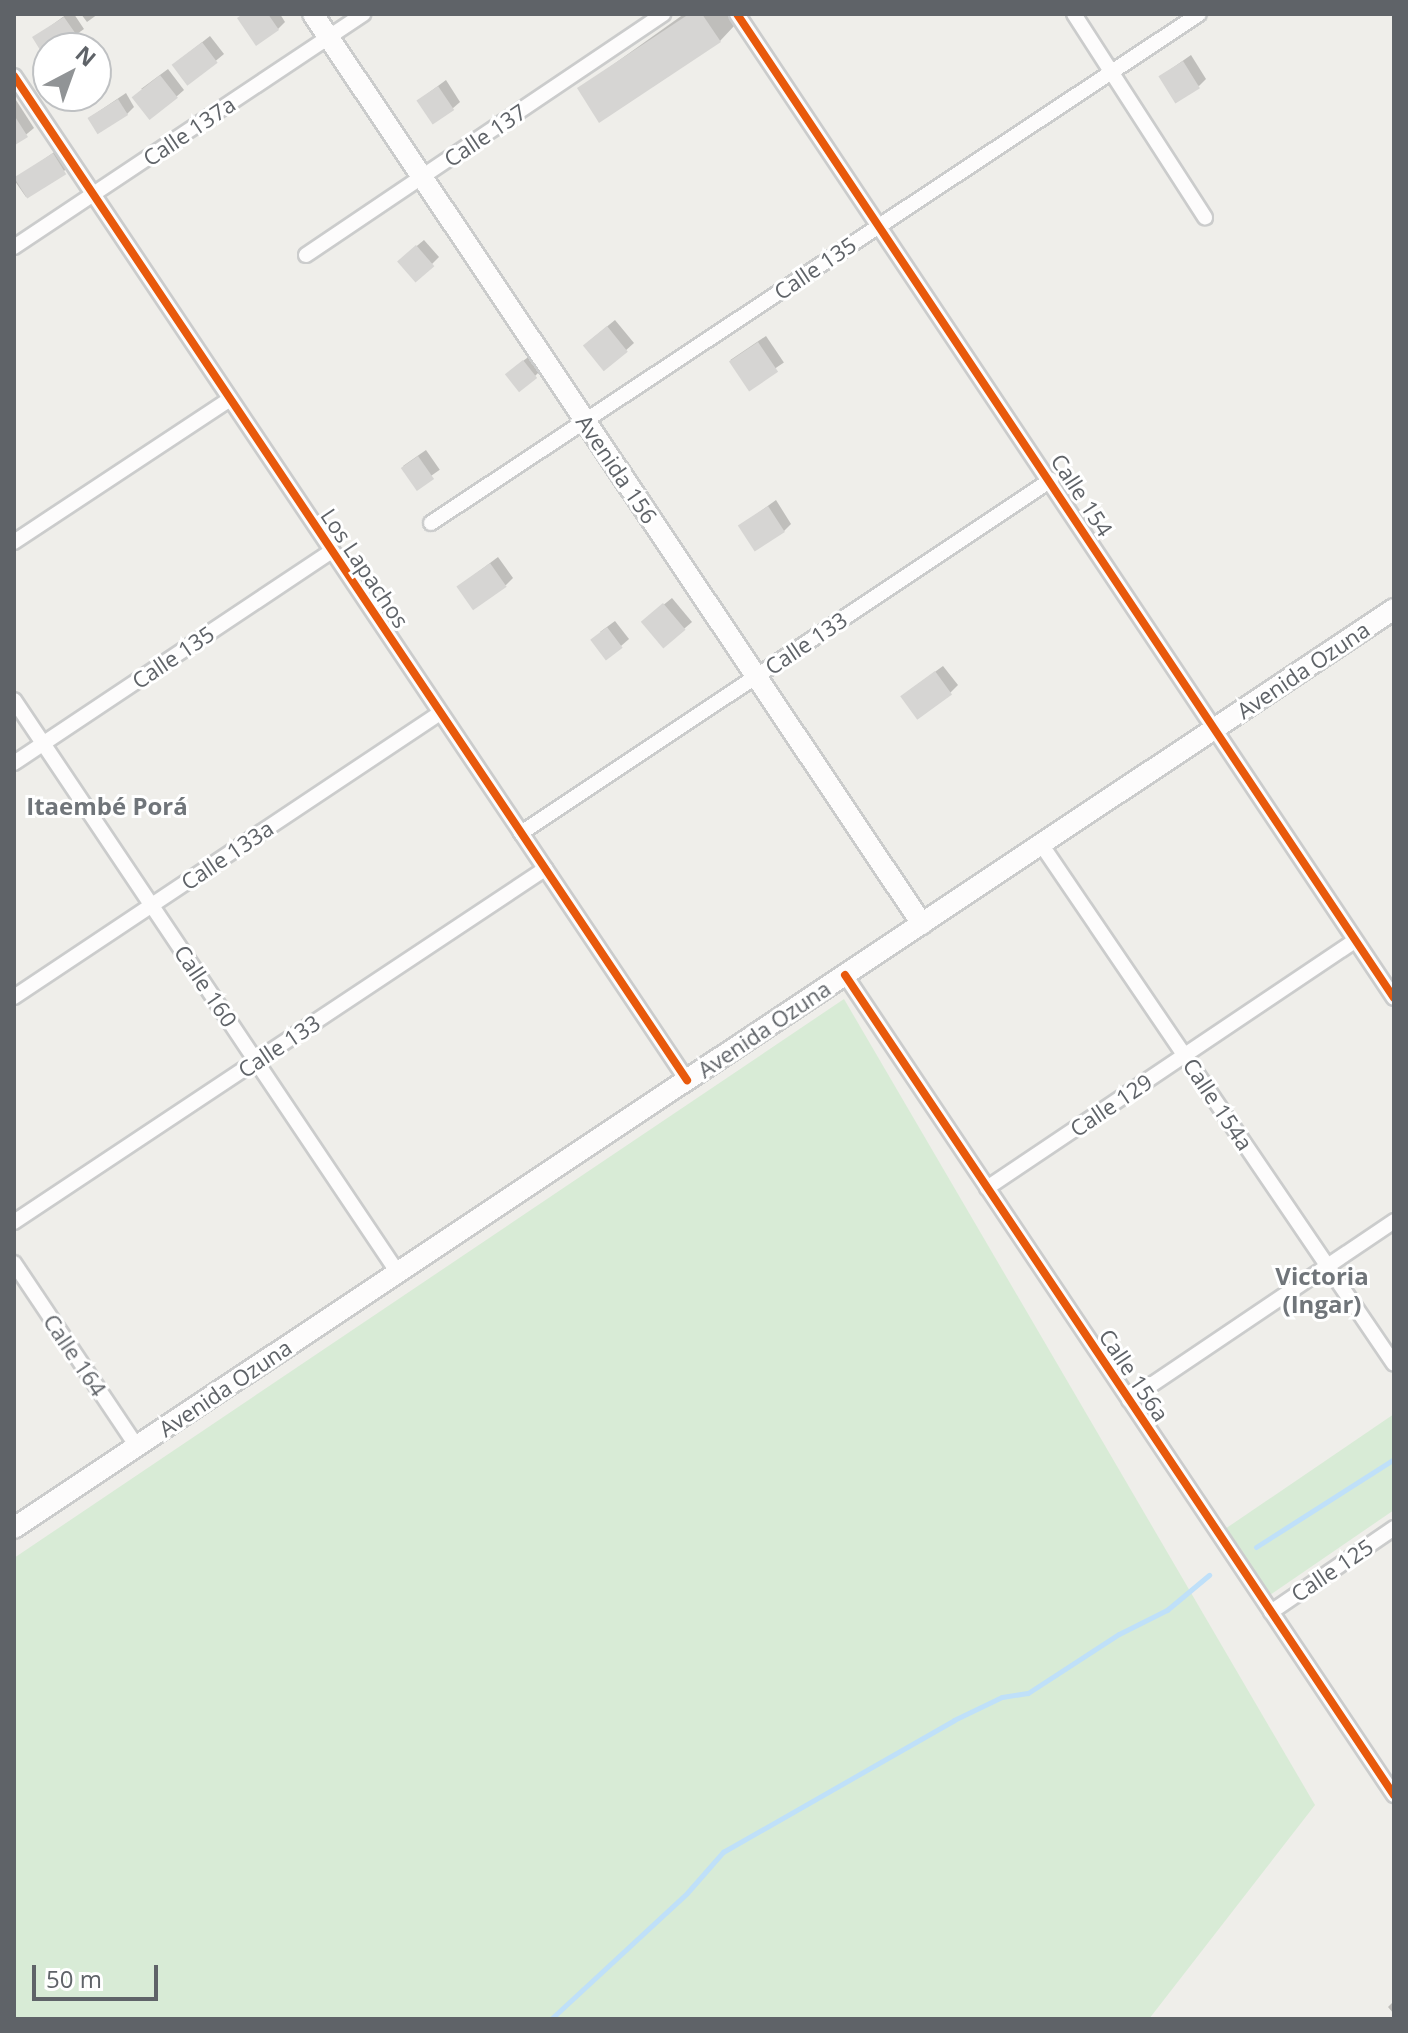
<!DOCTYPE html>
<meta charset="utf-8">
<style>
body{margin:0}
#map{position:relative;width:1408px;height:2033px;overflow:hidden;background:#efeeea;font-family:"Open Sans",sans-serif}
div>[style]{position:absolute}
.green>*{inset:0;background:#d8ebd6}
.shadow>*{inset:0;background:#0003;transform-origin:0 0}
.stream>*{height:5px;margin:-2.5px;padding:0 2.5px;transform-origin:2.5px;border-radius:2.5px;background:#bfe0f9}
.building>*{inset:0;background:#d6d5d3;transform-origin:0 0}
.roads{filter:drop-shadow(2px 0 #cbcccc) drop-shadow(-2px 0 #cbcccc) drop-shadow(0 2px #cbcccc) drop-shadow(0 -2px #cbcccc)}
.street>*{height:14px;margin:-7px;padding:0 7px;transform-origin:7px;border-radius:7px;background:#fdfcfc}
.secondary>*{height:20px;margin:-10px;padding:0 10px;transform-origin:10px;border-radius:10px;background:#fdfcfc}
.cycleway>*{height:8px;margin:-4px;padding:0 4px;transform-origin:4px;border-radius:4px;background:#e8590c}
span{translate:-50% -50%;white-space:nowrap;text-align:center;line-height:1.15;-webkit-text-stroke:6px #fff;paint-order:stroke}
.street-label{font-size:22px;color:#5f6368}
.neighbourhood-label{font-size:24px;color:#70757a;font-weight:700}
.frame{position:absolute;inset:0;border:16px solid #5f6368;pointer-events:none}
.north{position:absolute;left:32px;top:32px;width:80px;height:80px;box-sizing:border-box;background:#fff;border:2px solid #bfc1c3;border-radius:50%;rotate:41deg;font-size:22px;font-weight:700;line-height:32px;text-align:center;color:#5f6368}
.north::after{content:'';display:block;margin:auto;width:28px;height:36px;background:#919496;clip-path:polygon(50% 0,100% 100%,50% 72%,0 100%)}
.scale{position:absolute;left:32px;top:1965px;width:126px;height:36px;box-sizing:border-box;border:4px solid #5f6368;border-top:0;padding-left:10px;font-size:24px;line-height:28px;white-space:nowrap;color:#5f6368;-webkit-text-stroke:6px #fff;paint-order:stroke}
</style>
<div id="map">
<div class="green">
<i style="clip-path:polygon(844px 999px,1315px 1805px,1149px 2019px,14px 2019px,14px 1558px)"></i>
<i style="clip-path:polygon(1394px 1414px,1394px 1510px,1270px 1595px,1225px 1529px)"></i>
</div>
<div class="shadow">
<i style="clip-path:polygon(67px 14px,74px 14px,84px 29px,57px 48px,48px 48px,46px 55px,34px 38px)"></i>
<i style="clip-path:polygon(81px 14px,98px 14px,87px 22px)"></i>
<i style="clip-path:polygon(244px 14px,280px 14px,285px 22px,278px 29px)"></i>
<i style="clip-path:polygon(684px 14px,728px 14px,735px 25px,720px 41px,579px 89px)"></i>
<i style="clip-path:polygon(210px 36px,224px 54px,189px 83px,182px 58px)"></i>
<i style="clip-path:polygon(1191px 55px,1206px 79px,1199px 86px,1161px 76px)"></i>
<i style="clip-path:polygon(168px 69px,184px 90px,176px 97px,141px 89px)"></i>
<i style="clip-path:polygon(446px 80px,460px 102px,452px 109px,419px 100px)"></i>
<i style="clip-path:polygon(126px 93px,134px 107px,127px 114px,89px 118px)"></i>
<i style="clip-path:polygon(14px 97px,34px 128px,16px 143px,14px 140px)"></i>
<i style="left:60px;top:148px;width:21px;height:56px;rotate:55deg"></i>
<i style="clip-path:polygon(424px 240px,439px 257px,432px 264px,406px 255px)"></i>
<i style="clip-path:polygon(615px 320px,634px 343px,605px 369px,593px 338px)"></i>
<i style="left:766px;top:336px;width:32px;height:43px;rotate:56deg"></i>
<i style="clip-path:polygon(531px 355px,542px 369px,535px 376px,515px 367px)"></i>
<i style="left:426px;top:450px;width:24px;height:28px;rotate:55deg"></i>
<i style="clip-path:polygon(776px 500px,791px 524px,784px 531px,740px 526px)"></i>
<i style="clip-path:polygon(498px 557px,513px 578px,506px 585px,458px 587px)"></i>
<i style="clip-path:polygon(672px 598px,692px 622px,664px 646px,651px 615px)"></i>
<i style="clip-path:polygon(615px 621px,629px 639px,621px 646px,600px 632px)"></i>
<i style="clip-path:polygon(943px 666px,958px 685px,950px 693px,910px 690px)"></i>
<i style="clip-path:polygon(1394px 2001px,1394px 2014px,1388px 2007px)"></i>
</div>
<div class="stream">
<i style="left:1256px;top:1547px;width:164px;rotate:-32.5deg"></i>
<i style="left:551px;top:2019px;width:185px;rotate:-42.8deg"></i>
<i style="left:687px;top:1893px;width:55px;rotate:-48.7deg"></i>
<i style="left:723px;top:1852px;width:266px;rotate:-29.7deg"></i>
<i style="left:954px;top:1720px;width:53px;rotate:-25.6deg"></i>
<i style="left:1002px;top:1697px;width:26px;rotate:-9deg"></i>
<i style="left:1028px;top:1693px;width:108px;rotate:-33deg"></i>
<i style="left:1119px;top:1634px;width:54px;rotate:-26.6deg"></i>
<i style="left:1167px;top:1610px;width:55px;rotate:-39.8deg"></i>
</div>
<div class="building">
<i style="clip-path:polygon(243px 14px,268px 14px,279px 30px,256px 46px,237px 18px)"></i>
<i style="clip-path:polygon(689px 14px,702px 14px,721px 42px,599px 123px,577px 88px)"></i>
<i style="clip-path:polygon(64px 17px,78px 37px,61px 48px,48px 48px,45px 58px,32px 37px)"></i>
<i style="left:202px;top:42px;width:26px;height:38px;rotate:53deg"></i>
<i style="left:1183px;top:61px;width:32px;height:29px;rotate:58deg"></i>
<i style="left:160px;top:75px;width:29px;height:36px;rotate:52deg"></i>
<i style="left:438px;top:86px;width:29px;height:26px;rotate:56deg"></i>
<i style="left:118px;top:99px;width:19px;height:36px;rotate:58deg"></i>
<i style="clip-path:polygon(14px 115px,28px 137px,15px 145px,14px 144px)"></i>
<i style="left:53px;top:153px;width:25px;height:46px;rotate:58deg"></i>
<i style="left:416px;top:245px;width:28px;height:25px;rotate:49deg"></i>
<i style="left:607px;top:326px;width:33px;height:31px;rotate:51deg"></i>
<i style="left:758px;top:342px;width:36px;height:35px;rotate:56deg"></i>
<i style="left:523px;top:360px;width:23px;height:23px;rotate:52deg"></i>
<i style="left:418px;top:456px;width:28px;height:21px;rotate:55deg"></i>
<i style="left:768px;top:506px;width:31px;height:36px;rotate:57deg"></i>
<i style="left:490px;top:563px;width:29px;height:41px;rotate:55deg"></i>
<i style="left:663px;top:603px;width:35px;height:29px;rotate:50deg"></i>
<i style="left:607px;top:627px;width:26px;height:21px;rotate:53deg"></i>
<i style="left:935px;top:671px;width:29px;height:43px;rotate:54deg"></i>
</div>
<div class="roads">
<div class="street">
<i style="left:737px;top:14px;width:1183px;rotate:56.27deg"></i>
<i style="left:1074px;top:14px;width:242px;rotate:57.2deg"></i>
<i style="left:14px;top:76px;width:1209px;rotate:56.17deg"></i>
<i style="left:14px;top:247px;width:420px;rotate:-33.7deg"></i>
<i style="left:306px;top:255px;width:431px;rotate:-34deg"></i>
<i style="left:431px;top:523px;width:921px;rotate:-33.53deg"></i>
<i style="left:14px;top:542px;width:259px;rotate:-33.5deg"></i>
<i style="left:14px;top:700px;width:690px;rotate:56.17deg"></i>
<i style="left:14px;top:763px;width:382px;rotate:-33.7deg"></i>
<i style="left:521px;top:833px;width:637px;rotate:-33.67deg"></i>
<i style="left:1041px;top:844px;width:628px;rotate:55.83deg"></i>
<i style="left:845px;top:975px;width:987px;rotate:56.2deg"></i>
<i style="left:14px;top:997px;width:512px;rotate:-33.69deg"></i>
<i style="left:987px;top:1188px;width:443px;rotate:-33.9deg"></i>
<i style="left:14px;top:1222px;width:638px;rotate:-33.62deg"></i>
<i style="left:14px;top:1263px;width:221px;rotate:56.2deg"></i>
<i style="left:1129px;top:1400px;width:320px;rotate:-34deg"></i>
<i style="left:1271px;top:1612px;width:149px;rotate:-34.3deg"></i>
</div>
<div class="secondary">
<i style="left:313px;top:14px;width:1095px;rotate:56.21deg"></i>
<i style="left:14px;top:1528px;width:1658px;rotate:-33.66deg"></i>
</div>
</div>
<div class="cycleway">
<i style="left:737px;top:14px;width:1183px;rotate:56.27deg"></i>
<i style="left:14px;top:76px;width:1209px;rotate:56.17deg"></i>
<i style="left:845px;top:975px;width:987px;rotate:56.2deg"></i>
</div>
<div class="street-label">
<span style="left:189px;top:131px;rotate:-34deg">Calle 137a</span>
<span style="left:485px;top:135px;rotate:-34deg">Calle 137</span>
<span style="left:815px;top:268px;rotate:-34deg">Calle 135</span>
<span style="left:617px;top:469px;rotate:56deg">Avenida 156</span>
<span style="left:1082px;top:495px;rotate:57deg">Calle 154</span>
<span style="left:365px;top:568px;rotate:56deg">Los Lapachos</span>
<span style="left:806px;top:643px;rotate:-34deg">Calle 133</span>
<span style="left:173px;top:657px;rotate:-34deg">Calle 135</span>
<span style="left:1303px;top:670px;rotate:-34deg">Avenida Ozuna</span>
<span style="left:227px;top:855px;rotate:-34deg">Calle 133a</span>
<span style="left:206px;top:986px;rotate:56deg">Calle 160</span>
<span style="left:764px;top:1029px;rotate:-34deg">Avenida Ozuna</span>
<span style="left:279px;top:1046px;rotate:-34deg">Calle 133</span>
<span style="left:1218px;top:1104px;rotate:56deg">Calle 154a</span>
<span style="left:1111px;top:1105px;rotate:-34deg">Calle 129</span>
<span style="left:75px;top:1355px;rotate:56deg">Calle 164</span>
<span style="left:1134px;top:1375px;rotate:56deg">Calle 156a</span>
<span style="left:225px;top:1388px;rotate:-34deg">Avenida Ozuna</span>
<span style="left:1332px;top:1570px;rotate:-34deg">Calle 125</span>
</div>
<div class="neighbourhood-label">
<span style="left:107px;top:806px">Itaembé Porá</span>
<span style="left:1322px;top:1290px">Victoria<br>(Ingar)</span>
</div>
<div class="frame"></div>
<div class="north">N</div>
<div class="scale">50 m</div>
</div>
